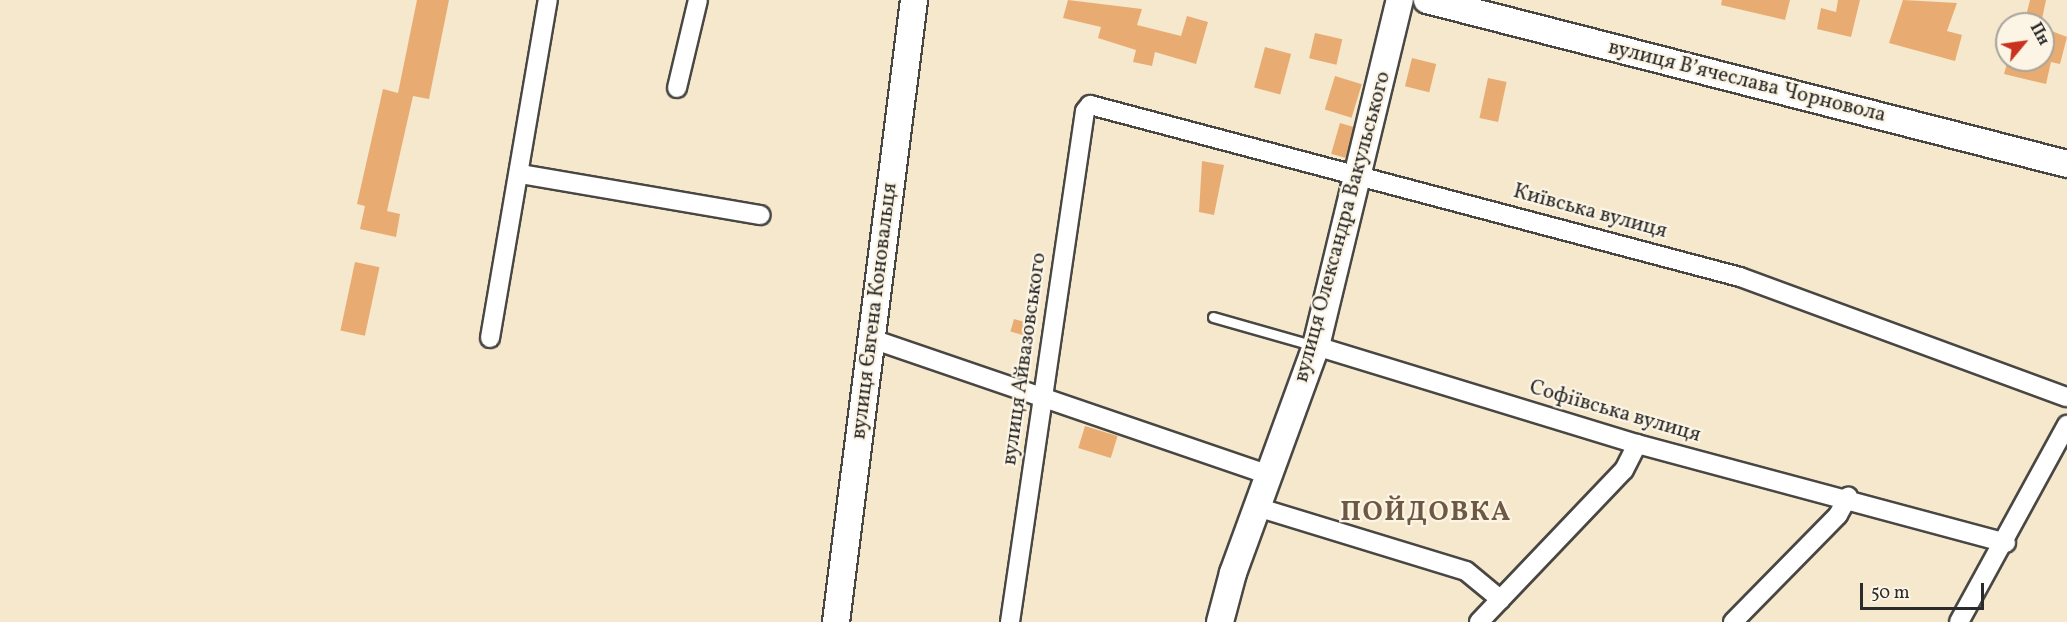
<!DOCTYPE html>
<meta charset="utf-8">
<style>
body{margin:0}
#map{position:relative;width:2067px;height:622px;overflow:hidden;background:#f5e8cd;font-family:Vollkorn,serif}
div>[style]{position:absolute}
.building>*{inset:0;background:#e8ac72;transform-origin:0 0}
.roads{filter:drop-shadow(2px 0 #494743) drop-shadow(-2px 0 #494743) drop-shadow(0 2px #494743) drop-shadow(0 -2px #494743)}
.lane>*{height:9px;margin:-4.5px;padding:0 4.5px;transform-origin:4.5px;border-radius:4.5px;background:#fff}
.street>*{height:18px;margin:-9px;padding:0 9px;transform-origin:9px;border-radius:9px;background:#fff}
.secondary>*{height:26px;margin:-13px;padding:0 13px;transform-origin:13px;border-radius:13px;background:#fff}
span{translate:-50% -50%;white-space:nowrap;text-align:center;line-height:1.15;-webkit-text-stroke:4.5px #fcf5e5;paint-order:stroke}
.street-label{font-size:21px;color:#2b2b2b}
.district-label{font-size:27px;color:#6d5844;font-weight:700;letter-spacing:1.5px}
.north{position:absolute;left:1995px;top:12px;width:60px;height:60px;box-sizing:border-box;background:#fcf5e5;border:2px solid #a8a49b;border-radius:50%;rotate:61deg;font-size:16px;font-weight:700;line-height:24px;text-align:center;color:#2b2b2b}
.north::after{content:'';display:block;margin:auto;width:21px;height:27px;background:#c8321e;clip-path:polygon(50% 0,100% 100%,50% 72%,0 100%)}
.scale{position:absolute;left:1860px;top:583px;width:124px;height:27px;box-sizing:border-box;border:3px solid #2b2b2b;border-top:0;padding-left:8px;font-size:18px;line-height:21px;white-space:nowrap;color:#2b2b2b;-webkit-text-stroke:4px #fcf5e5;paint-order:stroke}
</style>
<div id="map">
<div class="building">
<i style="clip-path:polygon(417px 0,449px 0,429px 99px,413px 96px,387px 211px,400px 214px,396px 237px,360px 229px,365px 206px,357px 204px,383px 89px,398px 93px)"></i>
<i style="clip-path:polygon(1068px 0,1142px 9px,1137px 25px,1181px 36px,1187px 16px,1208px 22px,1196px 64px,1155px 52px,1152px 66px,1133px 62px,1136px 50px,1098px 38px,1101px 27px,1063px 18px)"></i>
<i style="clip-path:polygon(1722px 0,1790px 0,1785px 20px,1721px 5px)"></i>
<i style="clip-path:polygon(1838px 0,1860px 0,1851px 37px,1817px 29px,1821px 8px,1836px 12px)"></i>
<i style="clip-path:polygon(1903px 0,1957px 3px,1947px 31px,1962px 35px,1955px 61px,1889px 43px)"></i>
<i style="clip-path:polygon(2030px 0,2046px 0,2042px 19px,2026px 16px)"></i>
<i style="clip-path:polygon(2049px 30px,2067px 37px,2060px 64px,2051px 62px,2046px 84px,2004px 74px,2008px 60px,2043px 60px)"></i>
<i style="left:1315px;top:33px;width:28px;height:26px;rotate:13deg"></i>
<i style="left:1265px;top:47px;width:27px;height:42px;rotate:15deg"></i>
<i style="left:1412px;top:58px;width:25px;height:29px;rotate:14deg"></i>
<i style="left:1335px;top:76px;width:28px;height:35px;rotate:17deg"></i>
<i style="left:1488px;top:78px;width:19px;height:41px;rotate:12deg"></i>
<i style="left:1340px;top:123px;width:15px;height:32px;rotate:16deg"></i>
<i style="clip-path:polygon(1202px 161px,1224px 165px,1214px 215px,1199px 212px)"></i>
<i style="left:355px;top:262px;width:25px;height:70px;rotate:12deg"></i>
<i style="left:1014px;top:319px;width:18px;height:13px;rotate:16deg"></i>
<i style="left:1085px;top:426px;width:34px;height:23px;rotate:17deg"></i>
</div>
<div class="roads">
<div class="lane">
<i style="left:1213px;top:317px;width:106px;rotate:15.9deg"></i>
</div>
<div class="street">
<i style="left:677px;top:88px;width:90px;rotate:-76.6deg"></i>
<i style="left:520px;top:174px;width:244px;rotate:9.7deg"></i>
<i style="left:490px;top:338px;width:343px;rotate:-80.3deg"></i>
<i style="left:872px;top:339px;width:421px;rotate:18.9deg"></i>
<i style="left:1316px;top:346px;width:336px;rotate:17deg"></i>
<i style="left:1637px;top:444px;width:382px;rotate:15deg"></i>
<i style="left:1260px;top:508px;width:215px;rotate:17deg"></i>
<i style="left:1466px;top:571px;width:45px;rotate:39.6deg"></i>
<i style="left:1010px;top:622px;width:516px;rotate:-81.65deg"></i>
<i style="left:1085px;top:111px;width:8px;rotate:-50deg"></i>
<i style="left:1090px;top:105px;width:672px;rotate:14.82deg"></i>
<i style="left:1740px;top:277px;width:348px;rotate:20.2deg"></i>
<i style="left:1479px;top:622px;width:210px;rotate:-46.4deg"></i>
<i style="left:1624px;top:470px;width:29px;rotate:-63deg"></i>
<i style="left:1733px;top:622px;width:150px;rotate:-45.5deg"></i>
<i style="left:1838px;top:515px;width:21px;rotate:-61deg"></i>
<i style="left:1959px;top:622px;width:225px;rotate:-61.3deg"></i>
</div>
<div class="secondary">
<i style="left:1427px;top:0;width:661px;rotate:14.37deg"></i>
<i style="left:836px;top:622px;width:627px;rotate:-82.85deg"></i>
<i style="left:1220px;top:622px;width:51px;rotate:-75.1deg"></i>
<i style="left:1233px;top:573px;width:242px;rotate:-69.9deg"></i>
<i style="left:1316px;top:346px;width:356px;rotate:-76.4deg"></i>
</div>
</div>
<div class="street-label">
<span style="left:1747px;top:82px;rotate:14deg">вулиця Вʼячеслава Чорновола</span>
<span style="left:1590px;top:212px;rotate:15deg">Київська вулиця</span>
<span style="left:1343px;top:227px;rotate:-75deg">вулиця Олександра Вакульського</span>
<span style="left:875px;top:311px;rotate:-83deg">вулиця Євгена Коновальця</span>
<span style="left:1025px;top:359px;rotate:-82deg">вулиця Айвазовського</span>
<span style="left:1615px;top:412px;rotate:16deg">Софіївська вулиця</span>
</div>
<div class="district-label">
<span style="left:1426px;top:514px">ПОЙДОВКА</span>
</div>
<div class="north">Пн</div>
<div class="scale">50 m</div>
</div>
